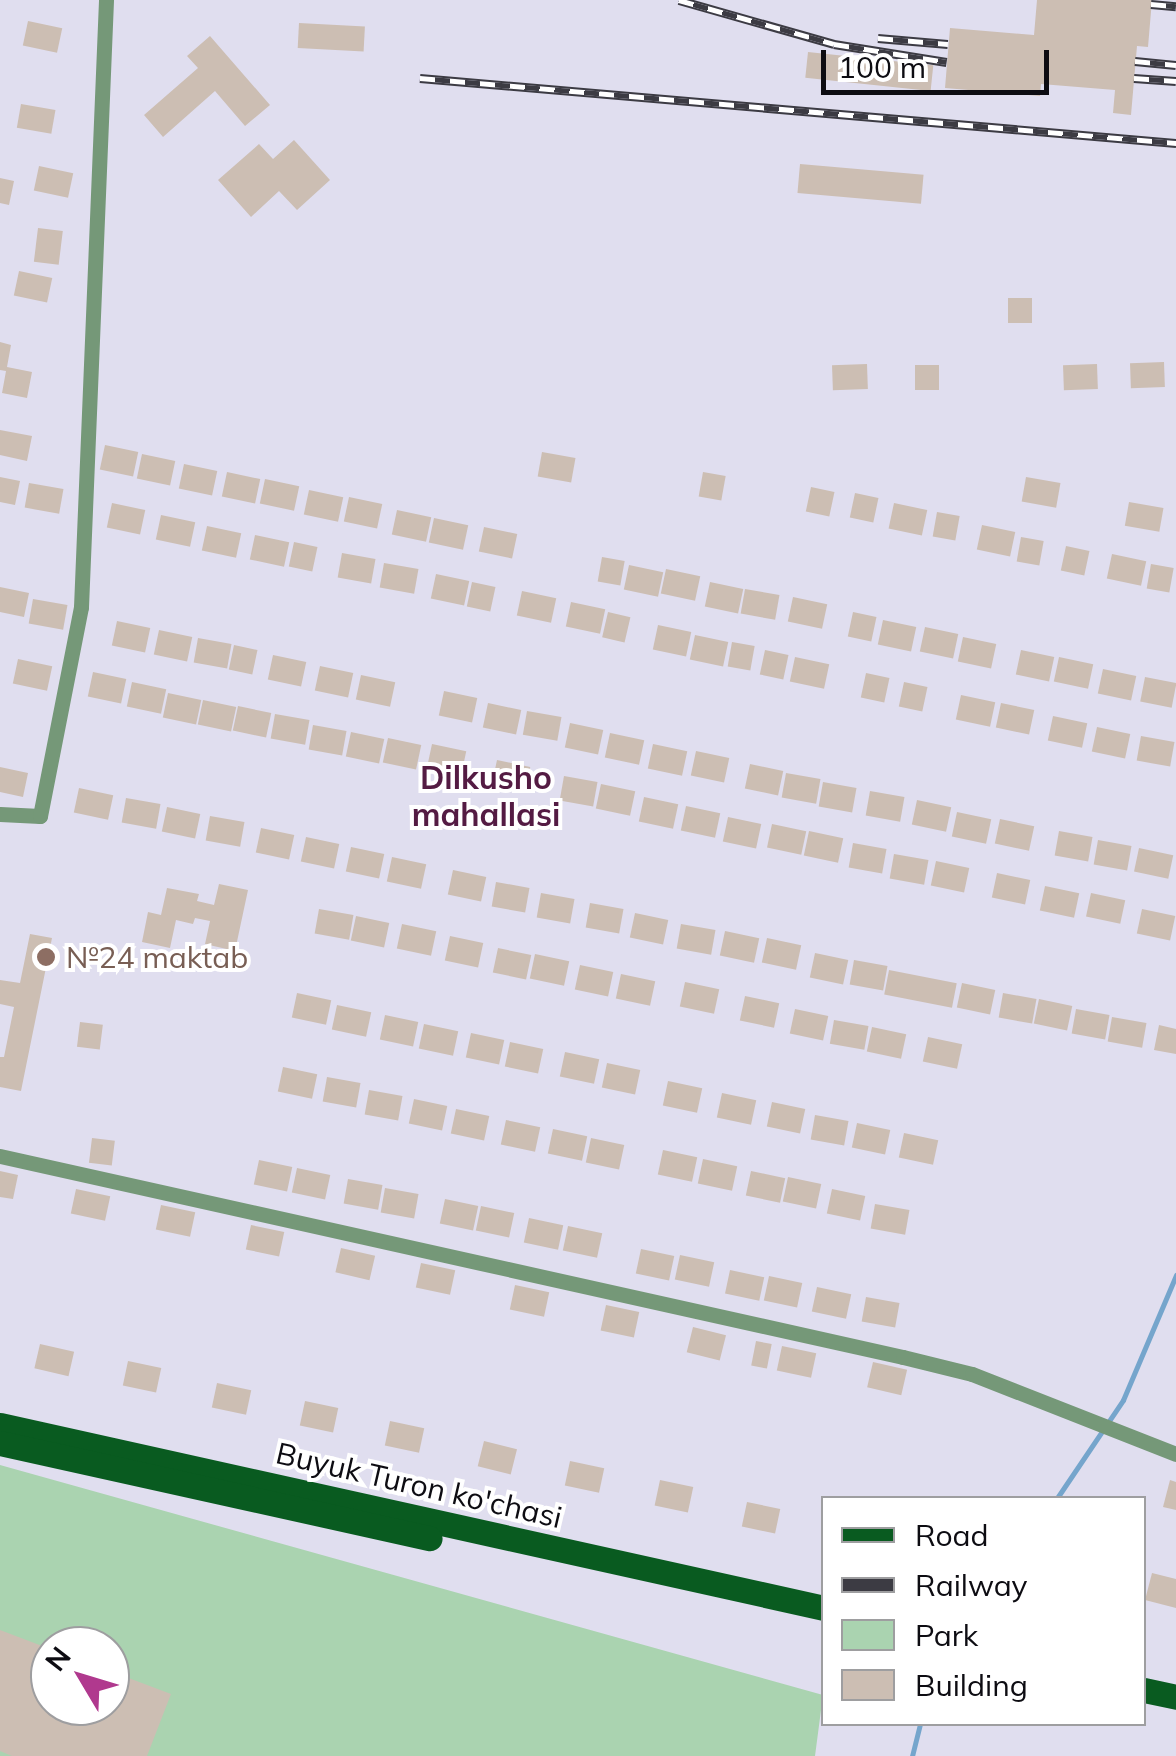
<!DOCTYPE html>
<meta charset="utf-8">
<style>
body{margin:0}
#map{position:relative;width:1176px;height:1756px;overflow:hidden;background:#e0deef;font-family:Mulish,sans-serif}
div>[style]{position:absolute}
.green>*{inset:0;background:#aad3b0}
.stream>*{height:5px;margin:-2.5px;padding:0 2.5px;transform-origin:2.5px;border-radius:2.5px;background:#75a5cc}
.building>*{inset:0;background:#ccbeb3;transform-origin:0 0}
.minor>*{height:15px;margin:-7.5px;padding:0 7.5px;transform-origin:7.5px;border-radius:7.5px;background:#759878}
.primary>*{height:25px;margin:-12.5px;padding:0 12.5px;transform-origin:12.5px;border-radius:12.5px;background:#095b20}
.rail>*{height:9px;margin-top:-4.5px;transform-origin:0;background:repeating-linear-gradient(90deg,#fff 0 15px,#3c3b43 0 30px);box-sizing:border-box;border-block:2px solid #3c3b43}
.dots>*{width:28px;height:28px;translate:-50% -50%;box-sizing:border-box;border:5px solid #fff;border-radius:50%}
span{translate:-50% -50%;white-space:nowrap;text-align:center;line-height:1.15;-webkit-text-stroke:8px #fff;paint-order:stroke}
.education-label{font-size:30px;color:#785e54}
.left{translate:0 -50%;text-align:left}
.street-label{font-size:30px;color:#0d0c12}
.neighbourhood-label{font-size:32px;color:#541b43;font-weight:700}
.legend{position:absolute;left:821px;top:1496px;width:325px;height:230px;box-sizing:border-box;background:#fff;border:2px solid #9e9ea0;margin:0;padding:12px 18px;list-style:none;font-size:30px;color:#0d0c12}
.legend li{display:flex;align-items:center;gap:20px;height:50px}
.legend b{width:50px;border:2px solid #9e9ea0}
.north{position:absolute;left:30px;top:1626px;width:100px;height:100px;box-sizing:border-box;background:#fff;border:2px solid #9e9ea0;border-radius:50%;rotate:308deg;font-size:28px;font-weight:700;line-height:40px;text-align:center;color:#0d0c12}
.north::after{content:'';display:block;margin:auto;width:35px;height:45px;background:#b0398e;clip-path:polygon(50% 0,100% 100%,50% 72%,0 100%)}
.scale{position:absolute;left:821px;top:50px;width:228px;height:45px;box-sizing:border-box;border:5px solid #0d0c12;border-top:0;padding-left:12px;font-size:30px;line-height:35px;white-space:nowrap;color:#0d0c12;-webkit-text-stroke:8px #fff;paint-order:stroke}
</style>
<div id="map">
<div class="green">
<i style="clip-path:polygon(evenodd,0 1465px,823px 1695px,815px 1756px,0 1756px,0 1465px,50px 1646px,110px 1646px,110px 1706px,50px 1706px,50px 1646px)"></i>
</div>
<div class="stream">
<i style="left:1057px;top:1498px;width:118px;rotate:-56deg"></i>
<i style="left:1123px;top:1400px;width:136px;rotate:-67deg"></i>
<i style="left:912px;top:1756px;width:33px;rotate:-76deg"></i>
</div>
<div class="building">
<i style="clip-path:polygon(1037px 0,1152px 0,1148px 47px,1137px 46px,1131px 115px,1113px 113px,1115px 90px,1041px 84px,1040px 96px,945px 88px,950px 28px,1034px 35px)"></i>
<i style="left:28px;top:21px;width:35px;height:25px;rotate:12deg"></i>
<i style="left:299px;top:23px;width:66px;height:25px;rotate:3deg"></i>
<i style="clip-path:polygon(210px 36px,270px 105px,245px 126px,215px 91px,163px 137px,144px 115px,198px 68px,187px 56px)"></i>
<i style="left:808px;top:52px;width:126px;height:26px;rotate:6deg"></i>
<i style="left:21px;top:104px;width:35px;height:24px;rotate:10deg"></i>
<i style="clip-path:polygon(294px 140px,330px 180px,297px 210px,279px 191px,251px 217px,218px 180px,259px 144px,273px 159px)"></i>
<i style="left:800px;top:164px;width:124px;height:29px;rotate:5deg"></i>
<i style="left:39px;top:166px;width:35px;height:25px;rotate:12deg"></i>
<i style="clip-path:polygon(0 178px,14px 181px,9px 205px,0 203px)"></i>
<i style="left:38px;top:228px;width:25px;height:34px;rotate:7deg"></i>
<i style="left:19px;top:271px;width:34px;height:25px;rotate:12deg"></i>
<i style="left:1008px;top:298px;width:24px;height:25px"></i>
<i style="clip-path:polygon(0 342px,11px 345px,7px 367px,32px 372px,27px 398px,2px 393px,6px 371px,0 370px)"></i>
<i style="left:1164px;top:362px;width:25px;height:34px;rotate:88deg"></i>
<i style="left:867px;top:364px;width:25px;height:35px;rotate:88deg"></i>
<i style="left:1097px;top:364px;width:25px;height:34px;rotate:88deg"></i>
<i style="left:915px;top:365px;width:24px;height:25px"></i>
<i style="clip-path:polygon(0 430px,32px 436px,27px 461px,0 455px)"></i>
<i style="left:105px;top:445px;width:34px;height:25px;rotate:12deg"></i>
<i style="left:542px;top:452px;width:34px;height:25px;rotate:10deg"></i>
<i style="left:142px;top:454px;width:34px;height:25px;rotate:12deg"></i>
<i style="left:184px;top:464px;width:34px;height:25px;rotate:12deg"></i>
<i style="left:227px;top:472px;width:34px;height:25px;rotate:12deg"></i>
<i style="left:703px;top:472px;width:23px;height:25px;rotate:10deg"></i>
<i style="clip-path:polygon(0 477px,20px 481px,15px 505px,0 502px)"></i>
<i style="left:1026px;top:477px;width:35px;height:25px;rotate:10deg"></i>
<i style="left:265px;top:479px;width:35px;height:25px;rotate:12deg"></i>
<i style="left:29px;top:483px;width:35px;height:25px;rotate:10deg"></i>
<i style="left:811px;top:487px;width:24px;height:25px;rotate:12deg"></i>
<i style="left:309px;top:490px;width:35px;height:25px;rotate:12deg"></i>
<i style="left:855px;top:493px;width:24px;height:25px;rotate:12deg"></i>
<i style="left:349px;top:497px;width:34px;height:25px;rotate:12deg"></i>
<i style="left:1129px;top:502px;width:35px;height:24px;rotate:10deg"></i>
<i style="left:112px;top:503px;width:34px;height:25px;rotate:12deg"></i>
<i style="left:894px;top:503px;width:34px;height:26px;rotate:12deg"></i>
<i style="left:397px;top:510px;width:35px;height:25px;rotate:12deg"></i>
<i style="left:937px;top:512px;width:23px;height:25px;rotate:10deg"></i>
<i style="left:161px;top:515px;width:35px;height:25px;rotate:12deg"></i>
<i style="left:434px;top:518px;width:35px;height:25px;rotate:12deg"></i>
<i style="left:982px;top:525px;width:34px;height:25px;rotate:12deg"></i>
<i style="left:207px;top:526px;width:35px;height:25px;rotate:12deg"></i>
<i style="left:484px;top:527px;width:34px;height:25px;rotate:12deg"></i>
<i style="left:255px;top:535px;width:35px;height:25px;rotate:12deg"></i>
<i style="left:1021px;top:537px;width:23px;height:25px;rotate:10deg"></i>
<i style="left:294px;top:542px;width:24px;height:25px;rotate:12deg"></i>
<i style="left:1066px;top:546px;width:24px;height:25px;rotate:12deg"></i>
<i style="left:342px;top:553px;width:34px;height:25px;rotate:10deg"></i>
<i style="left:1112px;top:554px;width:35px;height:25px;rotate:12deg"></i>
<i style="left:602px;top:557px;width:23px;height:25px;rotate:10deg"></i>
<i style="left:384px;top:563px;width:35px;height:25px;rotate:10deg"></i>
<i style="left:1151px;top:564px;width:23px;height:25px;rotate:10deg"></i>
<i style="left:629px;top:565px;width:35px;height:25px;rotate:12deg"></i>
<i style="left:666px;top:569px;width:35px;height:25px;rotate:12deg"></i>
<i style="left:436px;top:574px;width:34px;height:25px;rotate:12deg"></i>
<i style="left:472px;top:582px;width:24px;height:25px;rotate:12deg"></i>
<i style="left:710px;top:582px;width:34px;height:25px;rotate:12deg"></i>
<i style="clip-path:polygon(0 587px,29px 593px,24px 617px,0 612px)"></i>
<i style="left:745px;top:589px;width:35px;height:25px;rotate:10deg"></i>
<i style="left:522px;top:591px;width:35px;height:25px;rotate:12deg"></i>
<i style="left:793px;top:597px;width:35px;height:25px;rotate:12deg"></i>
<i style="left:33px;top:599px;width:35px;height:25px;rotate:10deg"></i>
<i style="left:571px;top:602px;width:35px;height:25px;rotate:12deg"></i>
<i style="left:608px;top:612px;width:23px;height:26px;rotate:13deg"></i>
<i style="left:853px;top:612px;width:24px;height:25px;rotate:12deg"></i>
<i style="left:883px;top:620px;width:34px;height:25px;rotate:12deg"></i>
<i style="left:117px;top:621px;width:34px;height:25px;rotate:12deg"></i>
<i style="left:658px;top:625px;width:34px;height:25px;rotate:12deg"></i>
<i style="left:925px;top:627px;width:34px;height:25px;rotate:12deg"></i>
<i style="left:159px;top:630px;width:34px;height:25px;rotate:12deg"></i>
<i style="left:695px;top:635px;width:34px;height:25px;rotate:12deg"></i>
<i style="left:963px;top:637px;width:34px;height:25px;rotate:12deg"></i>
<i style="left:198px;top:638px;width:34px;height:25px;rotate:10deg"></i>
<i style="left:732px;top:642px;width:23px;height:25px;rotate:10deg"></i>
<i style="left:234px;top:645px;width:24px;height:25px;rotate:12deg"></i>
<i style="left:765px;top:650px;width:24px;height:25px;rotate:12deg"></i>
<i style="left:1021px;top:650px;width:34px;height:25px;rotate:12deg"></i>
<i style="left:273px;top:655px;width:34px;height:25px;rotate:12deg"></i>
<i style="left:795px;top:657px;width:35px;height:25px;rotate:12deg"></i>
<i style="left:1059px;top:657px;width:35px;height:25px;rotate:12deg"></i>
<i style="left:18px;top:659px;width:35px;height:25px;rotate:12deg"></i>
<i style="left:320px;top:666px;width:34px;height:25px;rotate:12deg"></i>
<i style="left:1103px;top:669px;width:34px;height:25px;rotate:12deg"></i>
<i style="left:93px;top:672px;width:34px;height:25px;rotate:12deg"></i>
<i style="left:866px;top:673px;width:24px;height:25px;rotate:12deg"></i>
<i style="left:361px;top:675px;width:35px;height:25px;rotate:12deg"></i>
<i style="left:1145px;top:677px;width:32px;height:25px;rotate:11deg"></i>
<i style="left:132px;top:682px;width:35px;height:25px;rotate:12deg"></i>
<i style="left:904px;top:682px;width:24px;height:25px;rotate:12deg"></i>
<i style="left:444px;top:691px;width:34px;height:25px;rotate:12deg"></i>
<i style="left:168px;top:693px;width:34px;height:25px;rotate:12deg"></i>
<i style="left:961px;top:695px;width:35px;height:25px;rotate:12deg"></i>
<i style="left:203px;top:700px;width:34px;height:25px;rotate:12deg"></i>
<i style="left:488px;top:703px;width:34px;height:25px;rotate:12deg"></i>
<i style="left:1001px;top:703px;width:34px;height:25px;rotate:12deg"></i>
<i style="left:238px;top:706px;width:34px;height:25px;rotate:12deg"></i>
<i style="left:527px;top:711px;width:35px;height:24px;rotate:10deg"></i>
<i style="left:275px;top:714px;width:35px;height:25px;rotate:10deg"></i>
<i style="left:1053px;top:716px;width:35px;height:25px;rotate:12deg"></i>
<i style="left:570px;top:723px;width:34px;height:25px;rotate:12deg"></i>
<i style="left:313px;top:725px;width:34px;height:25px;rotate:10deg"></i>
<i style="left:1097px;top:727px;width:34px;height:25px;rotate:12deg"></i>
<i style="left:351px;top:732px;width:34px;height:25px;rotate:12deg"></i>
<i style="left:610px;top:733px;width:35px;height:25px;rotate:12deg"></i>
<i style="left:1141px;top:736px;width:34px;height:25px;rotate:10deg"></i>
<i style="left:388px;top:738px;width:34px;height:25px;rotate:12deg"></i>
<i style="left:432px;top:744px;width:35px;height:25px;rotate:12deg"></i>
<i style="left:653px;top:744px;width:35px;height:25px;rotate:12deg"></i>
<i style="left:696px;top:751px;width:34px;height:25px;rotate:12deg"></i>
<i style="left:497px;top:760px;width:34px;height:25px;rotate:12deg"></i>
<i style="left:750px;top:764px;width:34px;height:25px;rotate:12deg"></i>
<i style="clip-path:polygon(0 767px,28px 773px,23px 797px,0 792px)"></i>
<i style="left:786px;top:773px;width:35px;height:25px;rotate:10deg"></i>
<i style="left:564px;top:776px;width:34px;height:25px;rotate:10deg"></i>
<i style="left:823px;top:782px;width:34px;height:25px;rotate:10deg"></i>
<i style="left:601px;top:784px;width:35px;height:25px;rotate:12deg"></i>
<i style="left:79px;top:788px;width:35px;height:25px;rotate:12deg"></i>
<i style="left:870px;top:791px;width:35px;height:25px;rotate:10deg"></i>
<i style="left:644px;top:797px;width:35px;height:25px;rotate:12deg"></i>
<i style="left:126px;top:798px;width:35px;height:25px;rotate:10deg"></i>
<i style="left:917px;top:800px;width:35px;height:25px;rotate:12deg"></i>
<i style="left:686px;top:806px;width:35px;height:25px;rotate:12deg"></i>
<i style="left:167px;top:807px;width:34px;height:25px;rotate:12deg"></i>
<i style="left:957px;top:812px;width:35px;height:25px;rotate:12deg"></i>
<i style="left:210px;top:816px;width:35px;height:25px;rotate:10deg"></i>
<i style="left:728px;top:817px;width:34px;height:25px;rotate:12deg"></i>
<i style="left:1000px;top:819px;width:35px;height:25px;rotate:12deg"></i>
<i style="left:772px;top:824px;width:35px;height:24px;rotate:12deg"></i>
<i style="left:261px;top:828px;width:34px;height:25px;rotate:12deg"></i>
<i style="left:809px;top:831px;width:35px;height:25px;rotate:12deg"></i>
<i style="left:1059px;top:831px;width:34px;height:25px;rotate:10deg"></i>
<i style="left:306px;top:837px;width:34px;height:25px;rotate:12deg"></i>
<i style="left:1098px;top:840px;width:34px;height:25px;rotate:10deg"></i>
<i style="left:853px;top:843px;width:34px;height:25px;rotate:10deg"></i>
<i style="left:351px;top:847px;width:34px;height:25px;rotate:12deg"></i>
<i style="left:1139px;top:848px;width:35px;height:24px;rotate:12deg"></i>
<i style="left:894px;top:854px;width:35px;height:25px;rotate:10deg"></i>
<i style="left:392px;top:857px;width:35px;height:25px;rotate:12deg"></i>
<i style="left:936px;top:861px;width:34px;height:25px;rotate:12deg"></i>
<i style="left:453px;top:870px;width:34px;height:25px;rotate:12deg"></i>
<i style="left:997px;top:873px;width:34px;height:25px;rotate:12deg"></i>
<i style="left:496px;top:882px;width:34px;height:25px;rotate:10deg"></i>
<i style="clip-path:polygon(219px 884px,248px 890px,235px 951px,205px 944px,210px 921px,195px 918px,193px 924px,176px 920px,170px 948px,142px 942px,148px 912px,161px 915px,167px 888px,199px 894px,197px 901px,214px 905px)"></i>
<i style="left:1045px;top:886px;width:35px;height:25px;rotate:12deg"></i>
<i style="left:541px;top:893px;width:34px;height:25px;rotate:10deg"></i>
<i style="left:1091px;top:893px;width:35px;height:24px;rotate:12deg"></i>
<i style="left:590px;top:903px;width:34px;height:25px;rotate:10deg"></i>
<i style="left:319px;top:909px;width:35px;height:25px;rotate:10deg"></i>
<i style="left:1142px;top:909px;width:34px;height:25px;rotate:12deg"></i>
<i style="left:635px;top:913px;width:34px;height:25px;rotate:12deg"></i>
<i style="left:356px;top:916px;width:34px;height:25px;rotate:12deg"></i>
<i style="left:402px;top:924px;width:35px;height:25px;rotate:12deg"></i>
<i style="left:681px;top:924px;width:35px;height:25px;rotate:10deg"></i>
<i style="left:725px;top:931px;width:35px;height:25px;rotate:12deg"></i>
<i style="clip-path:polygon(30px 934px,52px 938px,21px 1091px,0 1087px,0 1057px,4px 1057px,14px 1007px,0 1004px,0 980px,20px 983px)"></i>
<i style="left:450px;top:936px;width:34px;height:25px;rotate:12deg"></i>
<i style="left:767px;top:938px;width:35px;height:25px;rotate:12deg"></i>
<i style="left:498px;top:948px;width:34px;height:25px;rotate:12deg"></i>
<i style="left:815px;top:953px;width:34px;height:25px;rotate:12deg"></i>
<i style="left:535px;top:954px;width:35px;height:25px;rotate:12deg"></i>
<i style="left:854px;top:960px;width:34px;height:25px;rotate:10deg"></i>
<i style="left:580px;top:965px;width:34px;height:25px;rotate:12deg"></i>
<i style="left:889px;top:970px;width:69px;height:25px;rotate:11deg"></i>
<i style="left:621px;top:974px;width:35px;height:25px;rotate:12deg"></i>
<i style="left:685px;top:982px;width:35px;height:25px;rotate:12deg"></i>
<i style="left:962px;top:983px;width:34px;height:25px;rotate:12deg"></i>
<i style="left:297px;top:993px;width:35px;height:25px;rotate:12deg"></i>
<i style="left:1003px;top:993px;width:34px;height:25px;rotate:10deg"></i>
<i style="left:745px;top:996px;width:35px;height:25px;rotate:12deg"></i>
<i style="left:1039px;top:999px;width:34px;height:25px;rotate:12deg"></i>
<i style="left:337px;top:1005px;width:35px;height:25px;rotate:12deg"></i>
<i style="left:795px;top:1009px;width:34px;height:25px;rotate:12deg"></i>
<i style="left:1076px;top:1009px;width:34px;height:25px;rotate:10deg"></i>
<i style="left:385px;top:1015px;width:34px;height:25px;rotate:12deg"></i>
<i style="left:1112px;top:1017px;width:35px;height:25px;rotate:10deg"></i>
<i style="left:834px;top:1020px;width:35px;height:24px;rotate:10deg"></i>
<i style="left:80px;top:1022px;width:23px;height:25px;rotate:7deg"></i>
<i style="left:424px;top:1024px;width:35px;height:25px;rotate:12deg"></i>
<i style="clip-path:polygon(1159px 1025px,1176px 1029px,1176px 1054px,1154px 1050px)"></i>
<i style="left:872px;top:1027px;width:35px;height:25px;rotate:12deg"></i>
<i style="left:471px;top:1033px;width:34px;height:25px;rotate:12deg"></i>
<i style="left:928px;top:1037px;width:35px;height:25px;rotate:12deg"></i>
<i style="left:510px;top:1042px;width:34px;height:25px;rotate:12deg"></i>
<i style="left:565px;top:1052px;width:35px;height:25px;rotate:12deg"></i>
<i style="left:607px;top:1063px;width:34px;height:25px;rotate:12deg"></i>
<i style="left:283px;top:1067px;width:35px;height:25px;rotate:12deg"></i>
<i style="left:327px;top:1077px;width:34px;height:25px;rotate:10deg"></i>
<i style="left:668px;top:1081px;width:35px;height:25px;rotate:12deg"></i>
<i style="left:369px;top:1090px;width:34px;height:25px;rotate:10deg"></i>
<i style="left:722px;top:1093px;width:35px;height:25px;rotate:12deg"></i>
<i style="left:414px;top:1099px;width:34px;height:25px;rotate:12deg"></i>
<i style="left:772px;top:1102px;width:34px;height:25px;rotate:12deg"></i>
<i style="left:456px;top:1109px;width:34px;height:25px;rotate:12deg"></i>
<i style="left:815px;top:1115px;width:34px;height:25px;rotate:10deg"></i>
<i style="left:506px;top:1120px;width:35px;height:25px;rotate:12deg"></i>
<i style="left:857px;top:1123px;width:34px;height:25px;rotate:12deg"></i>
<i style="left:553px;top:1129px;width:35px;height:25px;rotate:12deg"></i>
<i style="left:904px;top:1133px;width:35px;height:25px;rotate:12deg"></i>
<i style="left:92px;top:1138px;width:23px;height:25px;rotate:7deg"></i>
<i style="left:591px;top:1138px;width:34px;height:25px;rotate:12deg"></i>
<i style="left:663px;top:1150px;width:35px;height:25px;rotate:12deg"></i>
<i style="left:703px;top:1159px;width:35px;height:25px;rotate:12deg"></i>
<i style="left:259px;top:1160px;width:34px;height:25px;rotate:12deg"></i>
<i style="left:297px;top:1168px;width:34px;height:25px;rotate:12deg"></i>
<i style="clip-path:polygon(0 1171px,18px 1175px,13px 1199px,0 1197px)"></i>
<i style="left:751px;top:1171px;width:35px;height:25px;rotate:12deg"></i>
<i style="left:788px;top:1177px;width:34px;height:25px;rotate:12deg"></i>
<i style="left:348px;top:1179px;width:35px;height:25px;rotate:10deg"></i>
<i style="left:385px;top:1188px;width:34px;height:25px;rotate:10deg"></i>
<i style="left:76px;top:1189px;width:35px;height:25px;rotate:12deg"></i>
<i style="left:832px;top:1189px;width:34px;height:25px;rotate:12deg"></i>
<i style="left:445px;top:1199px;width:34px;height:25px;rotate:12deg"></i>
<i style="left:875px;top:1204px;width:35px;height:25px;rotate:10deg"></i>
<i style="left:161px;top:1205px;width:35px;height:25px;rotate:12deg"></i>
<i style="left:481px;top:1206px;width:34px;height:25px;rotate:12deg"></i>
<i style="left:529px;top:1218px;width:35px;height:25px;rotate:12deg"></i>
<i style="left:251px;top:1225px;width:34px;height:25px;rotate:12deg"></i>
<i style="left:568px;top:1226px;width:35px;height:25px;rotate:12deg"></i>
<i style="left:341px;top:1248px;width:35px;height:25px;rotate:13deg"></i>
<i style="left:641px;top:1249px;width:34px;height:25px;rotate:12deg"></i>
<i style="left:680px;top:1255px;width:35px;height:25px;rotate:12deg"></i>
<i style="left:421px;top:1263px;width:35px;height:25px;rotate:12deg"></i>
<i style="left:730px;top:1270px;width:35px;height:24px;rotate:12deg"></i>
<i style="left:769px;top:1276px;width:34px;height:25px;rotate:12deg"></i>
<i style="left:515px;top:1285px;width:35px;height:25px;rotate:12deg"></i>
<i style="left:817px;top:1287px;width:35px;height:25px;rotate:12deg"></i>
<i style="left:866px;top:1297px;width:34px;height:25px;rotate:10deg"></i>
<i style="left:606px;top:1305px;width:34px;height:26px;rotate:12deg"></i>
<i style="left:693px;top:1327px;width:34px;height:26px;rotate:14deg"></i>
<i style="left:756px;top:1341px;width:16px;height:25px;rotate:11deg"></i>
<i style="left:40px;top:1344px;width:35px;height:25px;rotate:13deg"></i>
<i style="left:782px;top:1346px;width:35px;height:25px;rotate:12deg"></i>
<i style="left:128px;top:1361px;width:34px;height:25px;rotate:12deg"></i>
<i style="left:873px;top:1362px;width:35px;height:26px;rotate:13deg"></i>
<i style="left:217px;top:1383px;width:35px;height:25px;rotate:12deg"></i>
<i style="left:305px;top:1401px;width:34px;height:25px;rotate:12deg"></i>
<i style="left:390px;top:1421px;width:35px;height:25px;rotate:12deg"></i>
<i style="left:484px;top:1441px;width:34px;height:26px;rotate:14deg"></i>
<i style="left:570px;top:1461px;width:35px;height:25px;rotate:12deg"></i>
<i style="left:660px;top:1480px;width:34px;height:26px;rotate:12deg"></i>
<i style="clip-path:polygon(1170px 1480px,1176px 1482px,1176px 1510px,1163px 1507px)"></i>
<i style="left:747px;top:1502px;width:34px;height:25px;rotate:12deg"></i>
<i style="clip-path:polygon(1152px 1573px,1176px 1579px,1176px 1608px,1145px 1600px)"></i>
<i style="clip-path:polygon(0 1630px,50px 1649px,50px 1706px,110px 1706px,110px 1671px,171px 1694px,147px 1756px,12px 1756px,0 1751px)"></i>
</div>
<div class="minor">
<i style="left:0;top:814px;width:40px;rotate:2.9deg"></i>
<i style="left:40px;top:816px;width:213px;rotate:-78.9deg"></i>
<i style="left:81px;top:607px;width:608px;rotate:-87.64deg"></i>
<i style="left:0;top:1156px;width:925px;rotate:12.55deg"></i>
<i style="left:903px;top:1357px;width:71px;rotate:13.8deg"></i>
<i style="left:972px;top:1374px;width:219px;rotate:21.4deg"></i>
</div>
<div class="primary">
<i style="left:0;top:1425px;width:844px;rotate:12.52deg"></i>
<i style="left:0;top:1443px;width:440px;rotate:12.5deg"></i>
<i style="left:1144px;top:1690px;width:33px;rotate:12deg"></i>
</div>
<div class="rail">
<i style="left:679px;top:0;width:161px;rotate:15.8deg"></i>
<i style="left:834px;top:44px;width:114px;rotate:9.1deg"></i>
<i style="left:1151px;top:4px;width:25px;rotate:5deg"></i>
<i style="left:878px;top:38px;width:70px;rotate:4.9deg"></i>
<i style="left:1135px;top:61px;width:41px;rotate:5.6deg"></i>
<i style="left:420px;top:78px;width:759px;rotate:4.91deg"></i>
<i style="left:1134px;top:78px;width:42px;rotate:4.1deg"></i>
</div>
<div class="dots">
<i style="left:46px;top:957px;background:#8d6e63"></i>
</div>
<div class="education-label">
<span class="left" style="left:66px;top:957px">№24 maktab</span>
</div>
<div class="street-label">
<span style="left:419px;top:1485px;rotate:13deg">Buyuk Turon ko'chasi</span>
</div>
<div class="neighbourhood-label">
<span style="left:486px;top:796px">Dilkusho<br>mahallasi</span>
</div>
<ul class="legend">
<li><b style="height:12px;background:#095b20"></b>Road</li>
<li><b style="height:12px;background:#3c3b43"></b>Railway</li>
<li><b style="height:28px;background:#aad3b0"></b>Park</li>
<li><b style="height:28px;background:#ccbeb3"></b>Building</li>
</ul>
<div class="north">N</div>
<div class="scale">100 m</div>
</div>
